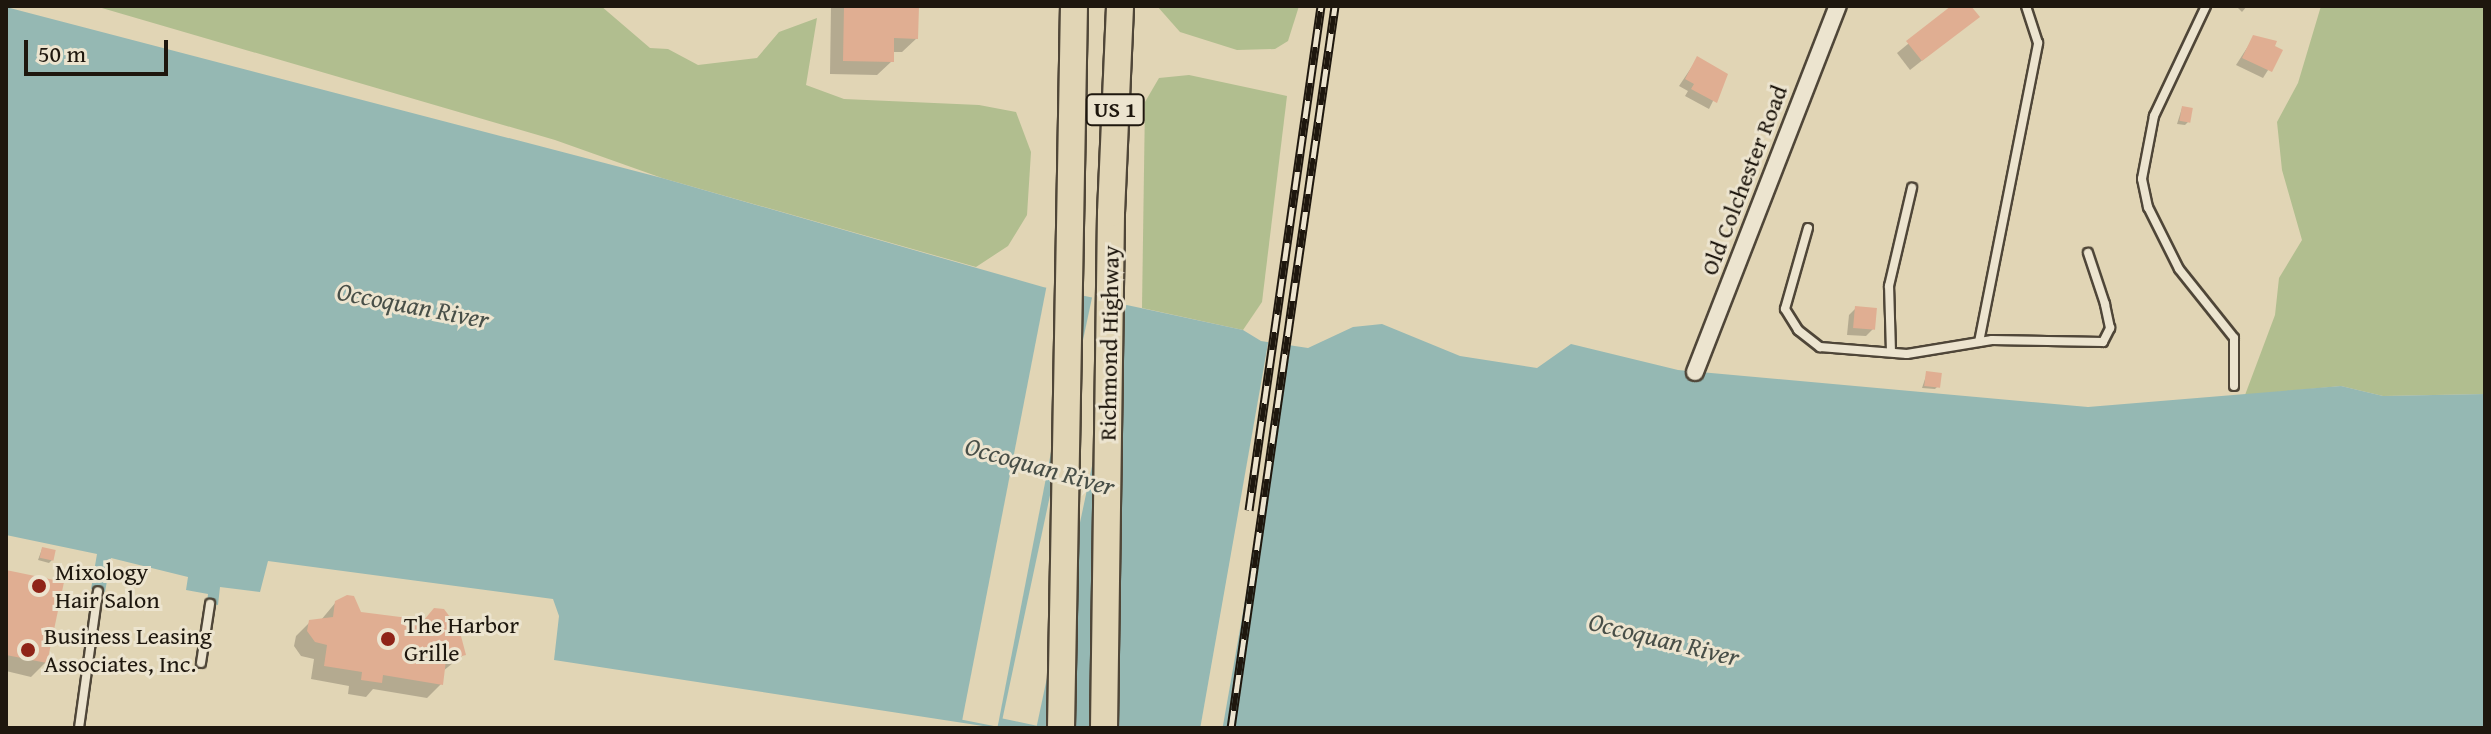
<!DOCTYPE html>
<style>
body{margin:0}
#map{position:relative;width:2491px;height:734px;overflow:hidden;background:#e1d5b5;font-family:"Gentium Book Plus",serif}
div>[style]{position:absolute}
.green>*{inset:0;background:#b1be8f}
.water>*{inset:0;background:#95b8b3}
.pier>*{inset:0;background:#e1d5b5;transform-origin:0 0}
.shadow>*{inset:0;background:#0003}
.building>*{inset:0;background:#e0ae92;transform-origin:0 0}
.roads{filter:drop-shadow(2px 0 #4f4638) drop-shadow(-2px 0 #4f4638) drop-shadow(0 2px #4f4638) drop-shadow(0 -2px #4f4638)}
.service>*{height:8px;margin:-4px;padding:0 4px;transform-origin:4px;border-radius:4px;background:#ece4cf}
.minor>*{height:16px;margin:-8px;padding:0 8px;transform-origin:8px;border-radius:8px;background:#ece4cf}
.primary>*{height:26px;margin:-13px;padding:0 13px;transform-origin:13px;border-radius:13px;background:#e1d5b5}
.rail>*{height:9px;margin-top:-4.5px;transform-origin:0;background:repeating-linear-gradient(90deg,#ece4cf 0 18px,#1e170e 0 36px);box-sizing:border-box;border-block:2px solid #1e170e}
.dots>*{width:22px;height:22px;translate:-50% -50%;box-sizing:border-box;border:4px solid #ece4cf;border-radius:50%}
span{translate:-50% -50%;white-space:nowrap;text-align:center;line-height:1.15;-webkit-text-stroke:6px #ece4cf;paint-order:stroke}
.shield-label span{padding:2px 6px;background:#ece4cf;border:2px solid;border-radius:6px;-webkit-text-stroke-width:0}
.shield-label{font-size:22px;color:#1e170e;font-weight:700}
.street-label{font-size:24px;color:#1e170e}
.poi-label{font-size:24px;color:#1e170e}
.left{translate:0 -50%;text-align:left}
.water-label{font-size:26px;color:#484f48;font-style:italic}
.frame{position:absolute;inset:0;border:8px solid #1e170e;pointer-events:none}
.scale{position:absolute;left:24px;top:40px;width:144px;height:36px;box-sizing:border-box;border:4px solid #1e170e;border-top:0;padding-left:10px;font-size:24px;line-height:28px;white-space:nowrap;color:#1e170e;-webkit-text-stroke:6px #ece4cf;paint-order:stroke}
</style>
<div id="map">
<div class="green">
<i style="clip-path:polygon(95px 6px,601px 6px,650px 48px,668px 49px,698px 65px,757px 58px,779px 32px,817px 18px,806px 85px,844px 99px,979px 105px,1016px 112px,1031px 152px,1027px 215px,1008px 246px,976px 267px,662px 178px,555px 140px)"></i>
<i style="clip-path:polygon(1157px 6px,1299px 6px,1288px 41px,1275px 49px,1237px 50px,1180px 32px)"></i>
<i style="clip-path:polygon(2321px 6px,2485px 6px,2485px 394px,2383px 396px,2341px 386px,2245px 395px,2275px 315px,2279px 278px,2302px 240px,2282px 170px,2277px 122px,2298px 83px)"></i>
<i style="clip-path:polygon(1189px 75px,1287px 96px,1262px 302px,1243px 330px,1142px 308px,1145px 102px,1159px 78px)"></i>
</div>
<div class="water">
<i style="clip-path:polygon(6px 7px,662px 178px,1043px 287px,1243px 330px,1261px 341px,1308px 348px,1353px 327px,1382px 324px,1460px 356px,1537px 368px,1571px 344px,1678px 370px,2088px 407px,2341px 386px,2383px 396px,2485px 394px,2485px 728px,996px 728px,554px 660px,559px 616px,553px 599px,268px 561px,260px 592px,220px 587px,218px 605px,207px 603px,208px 594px,186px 590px,188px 577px,111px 558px,105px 592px,91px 589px,97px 554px,6px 535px)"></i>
</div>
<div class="pier">
<i style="left:1047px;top:284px;width:36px;height:444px;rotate:11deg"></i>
<i style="left:1093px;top:293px;width:35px;height:435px;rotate:12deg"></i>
<i style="left:1269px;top:338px;width:22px;height:394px;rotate:10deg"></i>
</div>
<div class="shadow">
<i style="clip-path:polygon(831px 6px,917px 6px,917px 38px,902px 52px,892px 52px,892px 61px,877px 75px,830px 74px)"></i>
<i style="clip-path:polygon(1954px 6px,1969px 6px,1977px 17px,1910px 70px,1897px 53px)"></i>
<i style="clip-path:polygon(2236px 6px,2247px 6px,2242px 12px)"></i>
<i style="clip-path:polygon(2254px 37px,2280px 51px,2263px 78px,2236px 65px)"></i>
<i style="clip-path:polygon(1697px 59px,1726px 75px,1709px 109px,1685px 96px,1688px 91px,1679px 86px)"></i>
<i style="clip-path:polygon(2182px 108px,2188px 122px,2185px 125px,2177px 124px)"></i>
<i style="clip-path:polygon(1856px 308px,1873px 329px,1866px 336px,1847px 335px,1849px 315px)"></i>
<i style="clip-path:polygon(1927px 373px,1938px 386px,1935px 389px,1922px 388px)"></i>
<i style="clip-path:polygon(42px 549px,52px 560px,49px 563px,38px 560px)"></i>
<i style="clip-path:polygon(6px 572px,46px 662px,31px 677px,6px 671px)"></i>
<i style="clip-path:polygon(336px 602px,359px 614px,446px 635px,463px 655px,443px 671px,441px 684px,427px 698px,373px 689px,366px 697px,348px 694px,349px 686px,311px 679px,314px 659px,301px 656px,294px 646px,296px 636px,310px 622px,321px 620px)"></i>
</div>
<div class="building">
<i style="clip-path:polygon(844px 6px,919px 6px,918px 39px,894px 38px,894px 62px,843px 61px)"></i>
<i style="clip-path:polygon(1951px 6px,1971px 6px,1980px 17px,1922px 61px,1906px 41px)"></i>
<i style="clip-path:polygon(2253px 35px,2277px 41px,2275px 46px,2283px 50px,2272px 72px,2242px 58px)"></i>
<i style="clip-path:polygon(1697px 56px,1728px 74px,1717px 103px,1691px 89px,1694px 84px,1685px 79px)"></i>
<i style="left:2182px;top:106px;width:11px;height:15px;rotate:10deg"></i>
<i style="left:1855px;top:306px;width:22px;height:22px;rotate:5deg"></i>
<i style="left:1926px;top:371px;width:16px;height:15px;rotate:7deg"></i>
<i style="left:42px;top:547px;width:14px;height:11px;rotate:12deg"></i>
<i style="clip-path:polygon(6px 570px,64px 582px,47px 663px,6px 655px)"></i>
<i style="clip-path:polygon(347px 595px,354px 596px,361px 612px,424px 620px,434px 608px,444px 609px,450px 617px,448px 634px,461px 636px,466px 655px,446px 660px,443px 685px,383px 675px,382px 683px,361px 680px,362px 672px,324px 666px,327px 645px,315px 642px,307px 631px,309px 620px,333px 617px,335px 601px)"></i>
</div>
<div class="roads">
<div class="service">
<i style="left:2206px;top:6px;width:122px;rotate:115.3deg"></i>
<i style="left:2154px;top:116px;width:64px;rotate:100.8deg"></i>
<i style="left:2142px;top:179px;width:29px;rotate:78deg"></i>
<i style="left:2148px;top:207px;width:69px;rotate:63.4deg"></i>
<i style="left:2179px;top:269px;width:88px;rotate:51.4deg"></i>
<i style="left:2234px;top:338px;width:48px;rotate:90deg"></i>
<i style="left:1808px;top:228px;width:84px;rotate:105.9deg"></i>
<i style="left:1785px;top:309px;width:25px;rotate:58deg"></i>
<i style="left:1798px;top:330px;width:28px;rotate:38deg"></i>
<i style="left:1820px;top:347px;width:87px;rotate:4.6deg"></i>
<i style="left:1907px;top:354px;width:86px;rotate:-9.4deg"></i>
<i style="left:1992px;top:340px;width:111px;rotate:1deg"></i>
<i style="left:2103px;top:342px;width:16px;rotate:-63deg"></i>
<i style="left:2110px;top:328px;width:25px;rotate:-102deg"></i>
<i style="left:2105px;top:304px;width:54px;rotate:-108.4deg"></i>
<i style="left:1979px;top:342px;width:305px;rotate:-78.8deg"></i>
<i style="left:2038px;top:43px;width:39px;rotate:-108deg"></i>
<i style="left:1891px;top:352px;width:66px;rotate:-91.7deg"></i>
<i style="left:1889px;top:286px;width:101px;rotate:-76.8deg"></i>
<i style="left:201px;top:663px;width:60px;rotate:-81.3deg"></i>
<i style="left:79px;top:728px;width:138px;rotate:-82.1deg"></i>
</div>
<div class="minor">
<i style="left:1695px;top:372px;width:393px;rotate:-68.7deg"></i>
</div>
<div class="primary">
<i style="left:1061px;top:728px;width:722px;rotate:-88.97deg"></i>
<i style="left:1104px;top:728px;width:515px;rotate:-89.22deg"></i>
<i style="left:1111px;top:213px;width:207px;rotate:-87.5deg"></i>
</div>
</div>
<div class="rail">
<i style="left:1249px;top:510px;width:509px;rotate:-81.87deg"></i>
<i style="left:1231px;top:728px;width:729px;rotate:-81.8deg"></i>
</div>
<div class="dots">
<i style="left:39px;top:586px;background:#8f2418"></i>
<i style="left:388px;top:639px;background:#8f2418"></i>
<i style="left:28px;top:650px;background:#8f2418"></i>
</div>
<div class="shield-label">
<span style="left:1115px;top:110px">US 1</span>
</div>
<div class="street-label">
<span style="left:1744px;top:180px;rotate:-69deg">Old Colchester Road</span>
<span style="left:1109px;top:343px;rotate:-89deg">Richmond Highway</span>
</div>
<div class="poi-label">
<span class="left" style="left:55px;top:586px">Mixology<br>Hair Salon</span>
<span class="left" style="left:404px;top:639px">The Harbor<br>Grille</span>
<span class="left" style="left:44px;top:650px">Business Leasing<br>Associates, Inc.</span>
</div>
<div class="water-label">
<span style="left:413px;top:305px;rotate:11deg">Occoquan River</span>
<span style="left:1040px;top:466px;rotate:16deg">Occoquan River</span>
<span style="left:1664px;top:639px;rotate:14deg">Occoquan River</span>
</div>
<div class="frame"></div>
<div class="scale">50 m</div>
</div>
